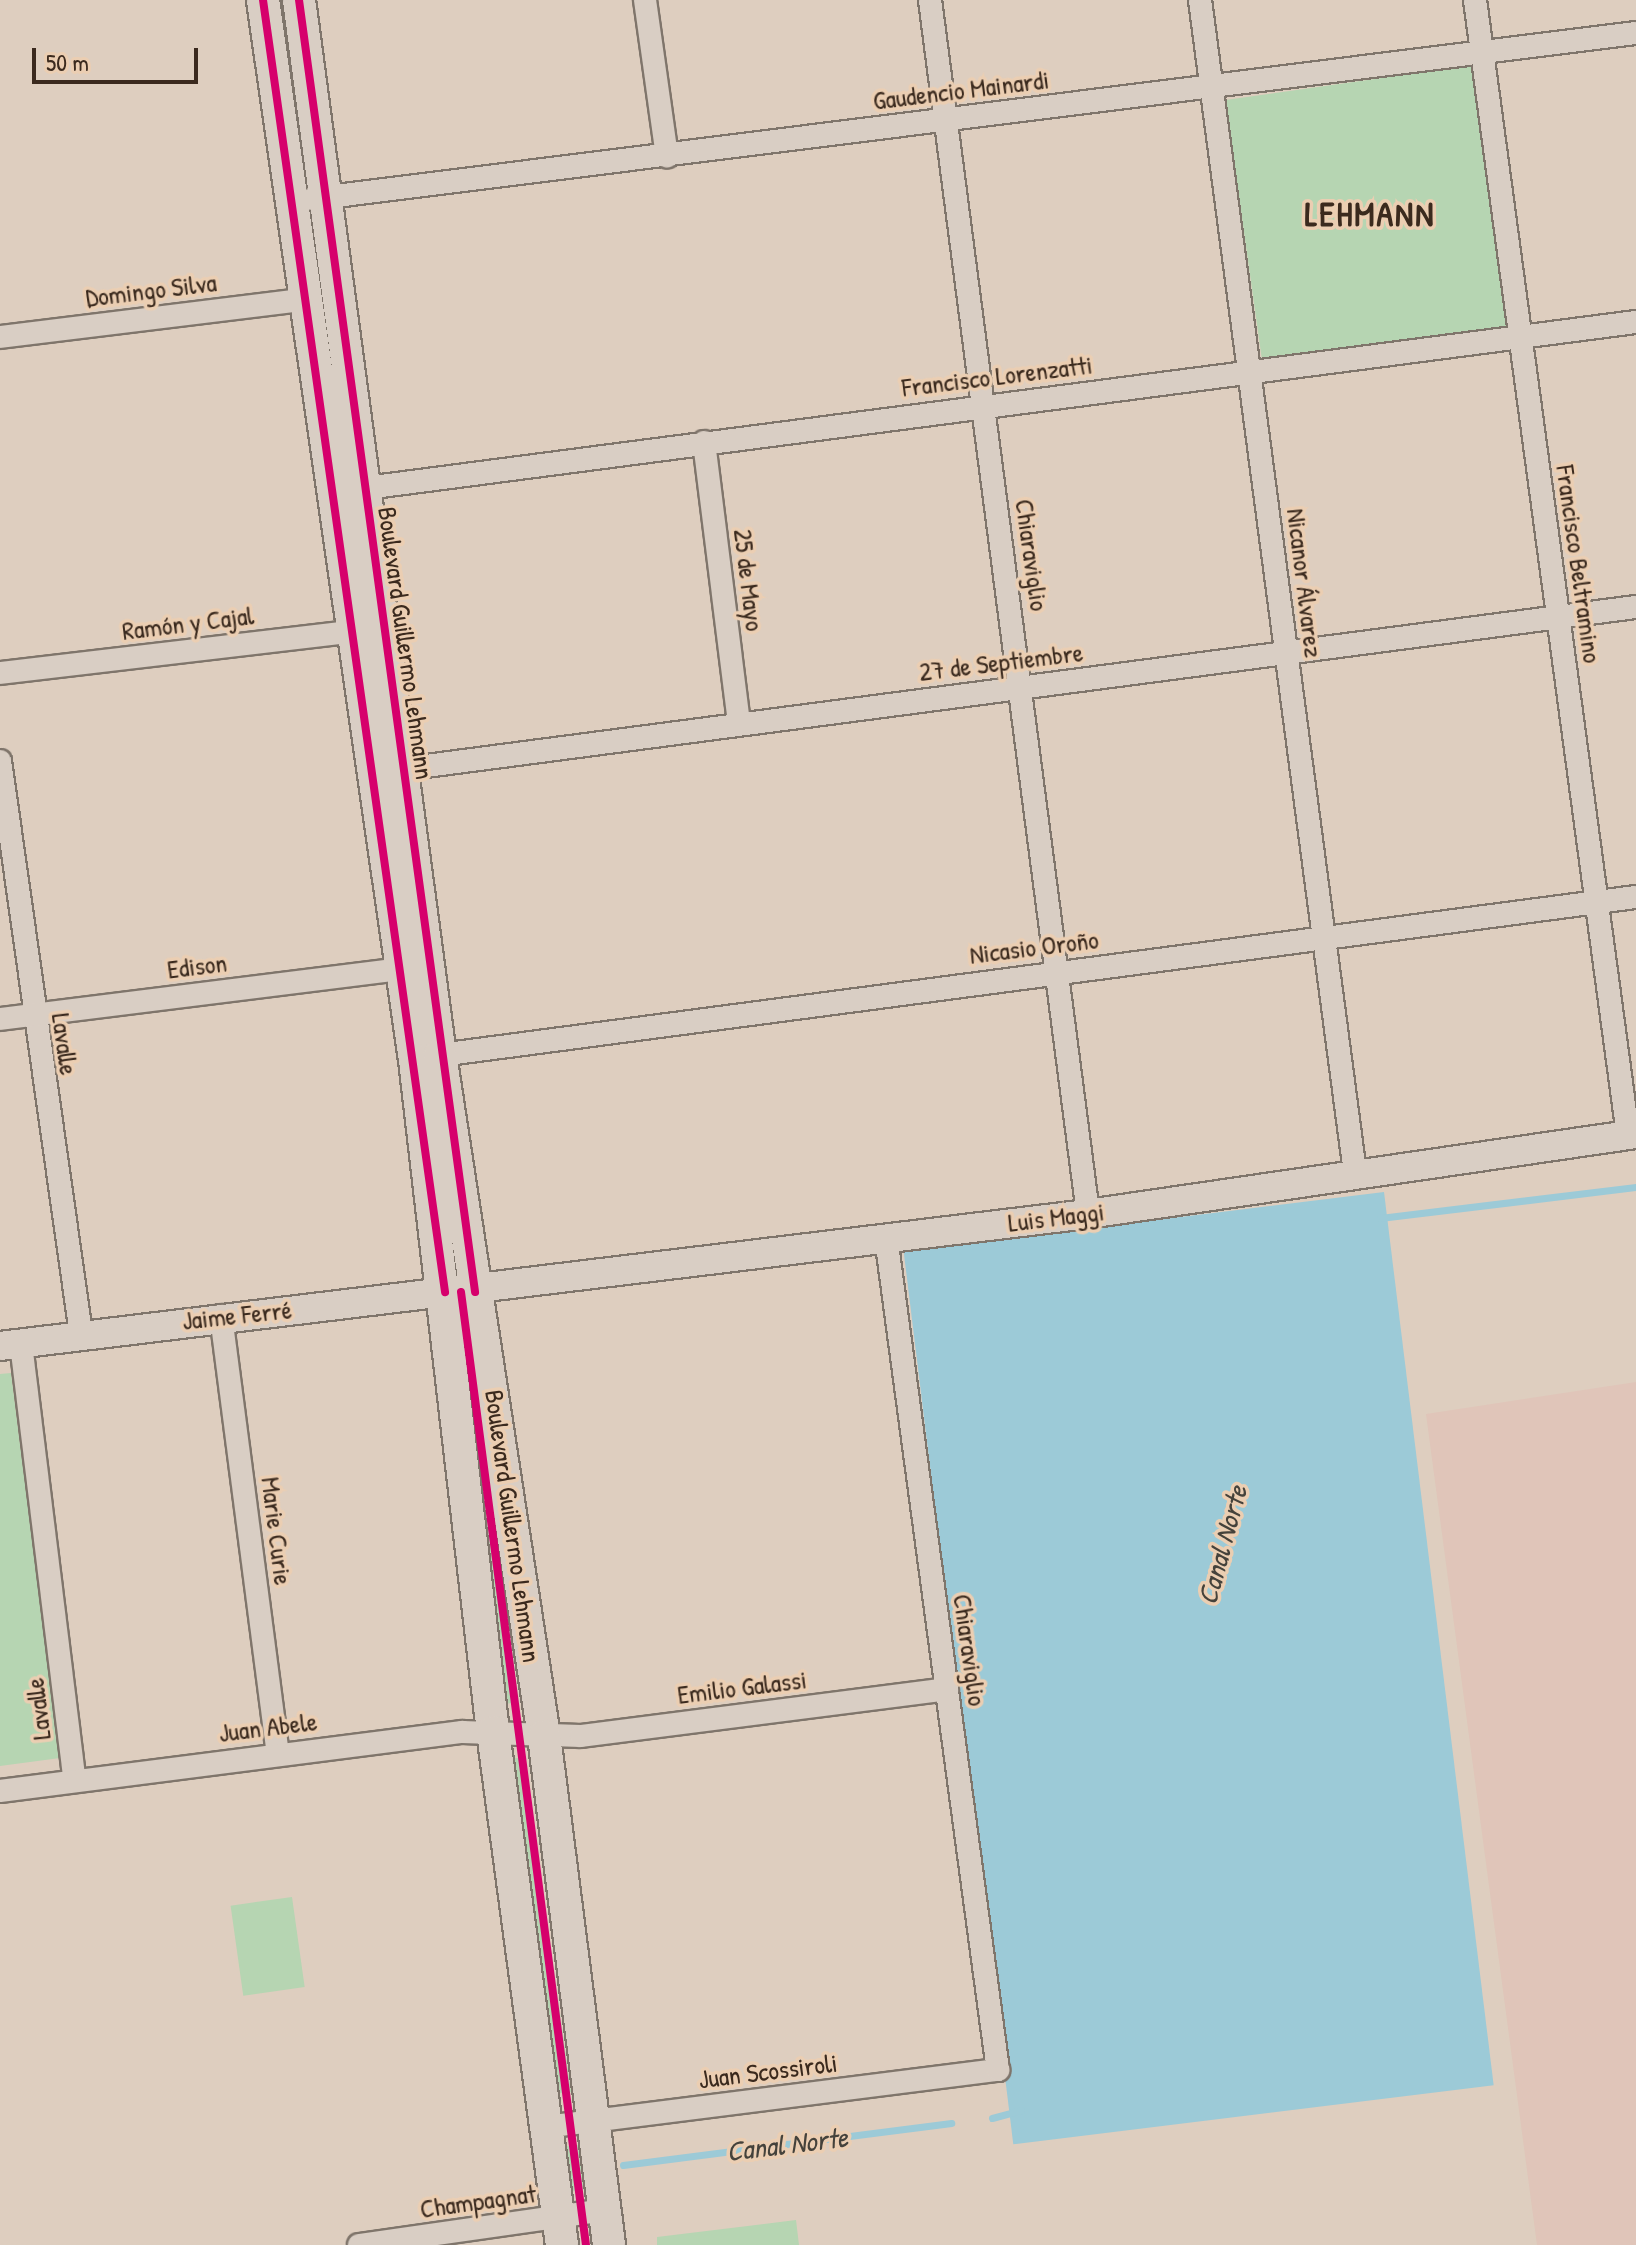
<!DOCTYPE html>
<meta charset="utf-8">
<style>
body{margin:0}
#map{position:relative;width:1636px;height:2245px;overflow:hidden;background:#decebf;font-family:"Patrick Hand",sans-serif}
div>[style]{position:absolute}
.built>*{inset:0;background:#e0c5b9}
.green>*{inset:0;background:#b6d5b2;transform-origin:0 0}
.water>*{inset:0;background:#9ccad7;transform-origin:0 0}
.stream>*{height:7px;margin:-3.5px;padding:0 3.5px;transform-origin:3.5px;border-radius:3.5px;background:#9ccad7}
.roads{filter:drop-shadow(2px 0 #7f756b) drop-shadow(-2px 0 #7f756b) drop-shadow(0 2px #7f756b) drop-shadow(0 -2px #7f756b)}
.minor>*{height:22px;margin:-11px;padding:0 11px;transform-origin:11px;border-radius:11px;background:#d9cec4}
.tertiary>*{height:28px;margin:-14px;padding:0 14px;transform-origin:14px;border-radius:14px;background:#d9cec4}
.secondary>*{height:32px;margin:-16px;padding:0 16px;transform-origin:16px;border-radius:16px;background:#d9cec4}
.cycleway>*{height:8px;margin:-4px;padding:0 4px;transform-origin:4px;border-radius:4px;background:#d6006c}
span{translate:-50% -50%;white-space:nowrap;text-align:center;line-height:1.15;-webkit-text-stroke:7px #ebceb2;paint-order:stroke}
.street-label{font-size:26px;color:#3b2a1e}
.water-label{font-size:28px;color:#45423b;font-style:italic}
.district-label{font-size:34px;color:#3b2a1e;font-weight:700;letter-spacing:2px}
.scale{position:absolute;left:32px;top:48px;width:166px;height:36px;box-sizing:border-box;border:4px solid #3b2a1e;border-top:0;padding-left:10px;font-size:24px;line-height:28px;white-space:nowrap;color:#3b2a1e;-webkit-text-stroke:6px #ebceb2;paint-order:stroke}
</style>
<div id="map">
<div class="built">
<i style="clip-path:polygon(1636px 1382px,1636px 2245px,1537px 2245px,1426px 1414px)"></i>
</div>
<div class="green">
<i style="left:1474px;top:65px;width:265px;height:251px;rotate:82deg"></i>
<i style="left:473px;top:1329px;width:376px;height:15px;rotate:83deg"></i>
<i style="clip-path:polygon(11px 1373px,60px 1758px,0 1766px,0 1374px)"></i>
<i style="left:524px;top:1757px;width:338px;height:15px;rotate:82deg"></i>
<i style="left:292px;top:1897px;width:91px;height:62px;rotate:82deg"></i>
<i style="left:579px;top:2145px;width:45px;height:15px;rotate:84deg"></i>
<i style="clip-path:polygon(796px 2220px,799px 2245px,657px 2245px,657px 2237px)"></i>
</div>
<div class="water">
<i style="left:1384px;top:1192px;width:900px;height:484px;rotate:83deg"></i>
</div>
<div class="stream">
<i style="left:1380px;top:1218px;width:258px;rotate:-6.9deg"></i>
<i style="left:992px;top:2118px;width:30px;rotate:-15deg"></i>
<i style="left:623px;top:2165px;width:331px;rotate:-7.3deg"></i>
</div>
<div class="roads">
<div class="minor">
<i style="left:645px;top:0;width:158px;rotate:82deg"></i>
<i style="left:930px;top:0;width:1224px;rotate:82.58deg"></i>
<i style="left:1200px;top:0;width:1183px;rotate:82.47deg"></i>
<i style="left:1475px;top:0;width:1145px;rotate:82.32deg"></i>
<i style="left:312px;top:199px;width:1334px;rotate:-7.15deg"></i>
<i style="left:0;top:337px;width:311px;rotate:-7deg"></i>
<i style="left:704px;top:442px;width:284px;rotate:82.9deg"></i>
<i style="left:366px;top:488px;width:1281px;rotate:-7.45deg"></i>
<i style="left:0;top:673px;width:371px;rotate:-6.7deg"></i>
<i style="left:0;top:761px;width:579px;rotate:81.95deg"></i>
<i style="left:388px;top:771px;width:1259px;rotate:-7.49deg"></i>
<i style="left:0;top:1019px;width:404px;rotate:-7.1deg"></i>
<i style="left:440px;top:1055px;width:1206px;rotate:-7.53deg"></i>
<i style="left:221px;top:1316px;width:442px;rotate:82.6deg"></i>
<i style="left:21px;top:1344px;width:440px;rotate:83deg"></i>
<i style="left:0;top:1791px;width:466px;rotate:-7.3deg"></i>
<i style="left:462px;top:1732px;width:119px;rotate:1.9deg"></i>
<i style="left:581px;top:1736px;width:369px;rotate:-7.3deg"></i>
<i style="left:545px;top:2127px;width:457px;rotate:-7.2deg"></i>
<i style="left:998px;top:2070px;width:840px;rotate:-97.66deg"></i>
<i style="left:359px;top:2245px;width:248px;rotate:-8.1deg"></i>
</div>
<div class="tertiary">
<i style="left:0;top:1346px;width:1096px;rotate:-6.92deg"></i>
<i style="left:1088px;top:1214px;width:554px;rotate:-8.31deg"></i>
</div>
<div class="secondary">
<i style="left:263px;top:0;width:1071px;rotate:81.84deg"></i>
<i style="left:415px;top:1060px;width:677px;rotate:83.38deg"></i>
<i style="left:493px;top:1732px;width:518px;rotate:82.34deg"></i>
<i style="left:299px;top:0;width:1064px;rotate:82.39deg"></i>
<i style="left:440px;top:1055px;width:689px;rotate:81.32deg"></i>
<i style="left:544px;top:1736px;width:513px;rotate:82.72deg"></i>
</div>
</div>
<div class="cycleway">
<i style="left:263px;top:0;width:1305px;rotate:81.98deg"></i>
<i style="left:299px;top:0;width:1304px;rotate:82.24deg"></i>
<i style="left:461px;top:1292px;width:961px;rotate:82.53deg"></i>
</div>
<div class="street-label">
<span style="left:961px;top:90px;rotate:-7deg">Gaudencio Mainardi</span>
<span style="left:151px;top:290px;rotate:-7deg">Domingo Silva</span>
<span style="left:997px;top:376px;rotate:-7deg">Francisco Lorenzatti</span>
<span style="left:1032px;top:555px;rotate:82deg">Chiaraviglio</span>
<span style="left:1579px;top:564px;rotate:82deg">Francisco Beltramino</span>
<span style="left:749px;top:580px;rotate:83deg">25 de Mayo</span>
<span style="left:1305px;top:583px;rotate:83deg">Nicanor Álvarez</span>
<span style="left:188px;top:623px;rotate:-7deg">Ramón y Cajal</span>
<span style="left:406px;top:643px;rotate:82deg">Boulevard Guillermo Lehmann</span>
<span style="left:1001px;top:662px;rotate:-7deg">27 de Septiembre</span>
<span style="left:1034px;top:947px;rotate:-7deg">Nicasio Oroño</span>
<span style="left:197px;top:966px;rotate:-7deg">Edison</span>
<span style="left:65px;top:1044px;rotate:82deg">Lavalle</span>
<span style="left:1056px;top:1217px;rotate:-7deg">Luis Maggi</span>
<span style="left:237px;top:1315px;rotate:-6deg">Jaime Ferré</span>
<span style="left:513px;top:1526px;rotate:82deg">Boulevard Guillermo Lehmann</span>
<span style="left:277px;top:1531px;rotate:83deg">Marie Curie</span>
<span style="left:970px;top:1650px;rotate:82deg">Chiaraviglio</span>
<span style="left:742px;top:1687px;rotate:-7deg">Emilio Galassi</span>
<span style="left:38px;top:1709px;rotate:-97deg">Lavalle</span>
<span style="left:268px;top:1727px;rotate:-7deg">Juan Abele</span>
<span style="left:768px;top:2071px;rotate:-7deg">Juan Scossiroli</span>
<span style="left:478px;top:2201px;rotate:-8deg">Champagnat</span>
</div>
<div class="water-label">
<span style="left:1222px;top:1545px;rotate:-75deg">Canal Norte</span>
<span style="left:787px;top:2144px;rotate:-7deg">Canal Norte</span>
</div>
<div class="district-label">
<span style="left:1370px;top:215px">LEHMANN</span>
</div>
<div class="scale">50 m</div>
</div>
